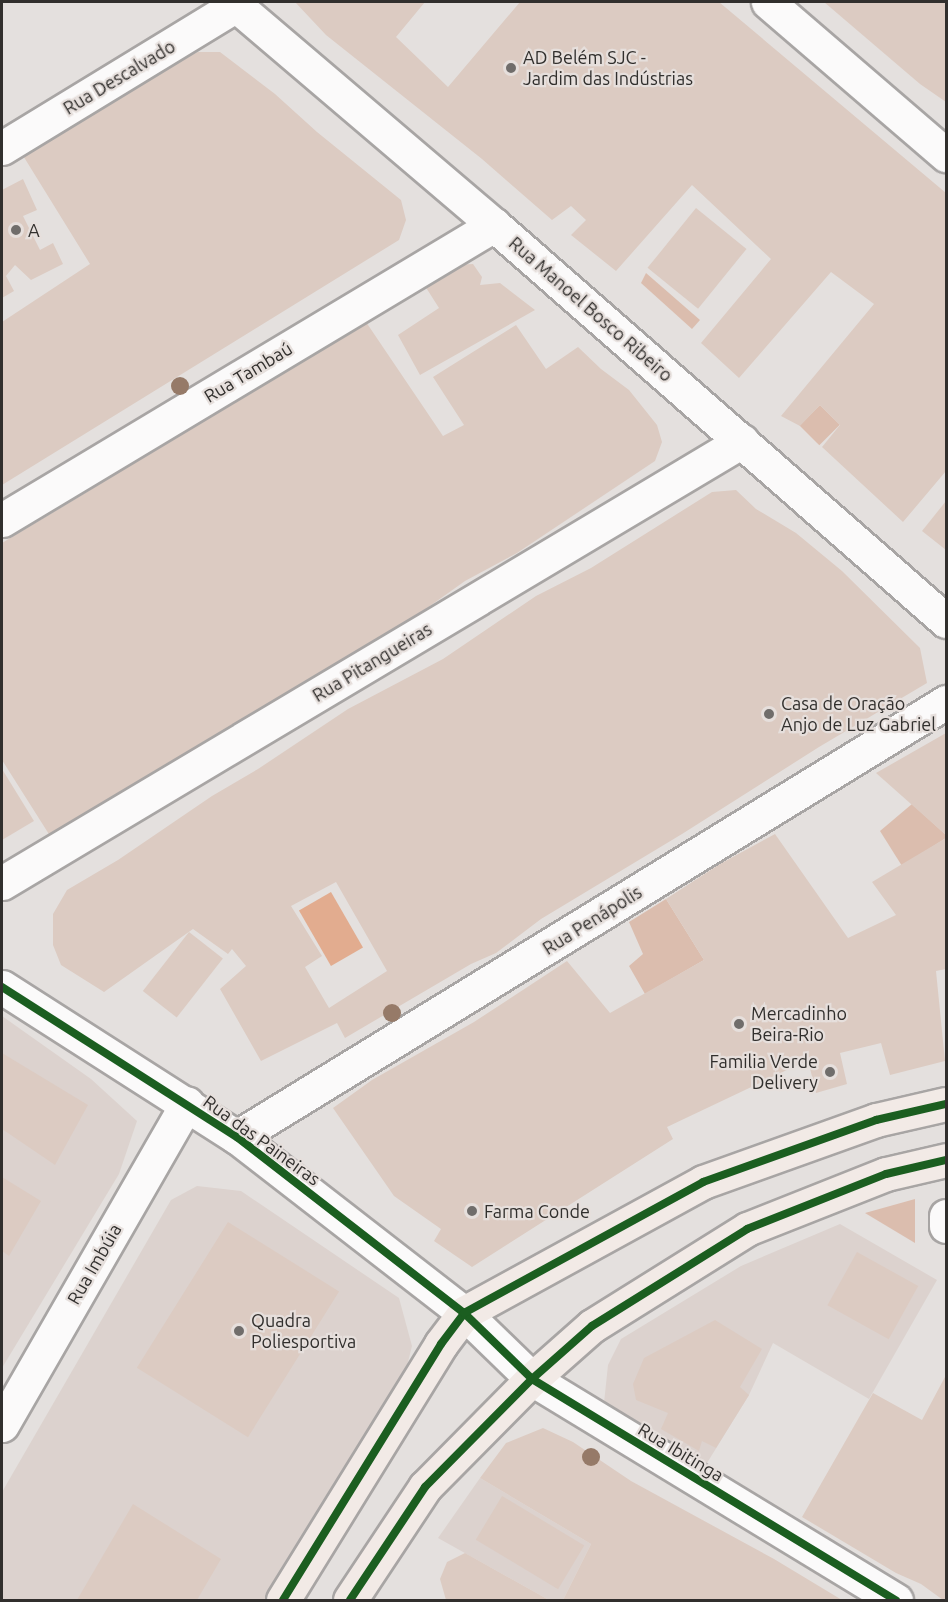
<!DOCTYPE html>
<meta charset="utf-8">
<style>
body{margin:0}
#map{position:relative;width:948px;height:1602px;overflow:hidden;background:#e4e0de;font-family:Ubuntu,sans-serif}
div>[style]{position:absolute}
.built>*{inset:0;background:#dcd2ce}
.green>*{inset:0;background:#dbbdae;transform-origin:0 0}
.water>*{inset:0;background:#e2ac8f;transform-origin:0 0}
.building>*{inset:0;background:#dccbc2;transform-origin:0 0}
.roads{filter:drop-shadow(2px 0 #a8a5a4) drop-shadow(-2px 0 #a8a5a4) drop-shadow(0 2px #a8a5a4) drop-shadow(0 -2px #a8a5a4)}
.minor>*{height:33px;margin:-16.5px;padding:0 16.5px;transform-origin:16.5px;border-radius:16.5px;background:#fbfafa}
.major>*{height:33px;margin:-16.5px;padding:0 16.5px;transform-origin:16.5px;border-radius:16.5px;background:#f2eae6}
.cycleway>*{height:8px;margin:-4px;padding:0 4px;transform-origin:4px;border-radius:4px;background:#1b5e20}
.trees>*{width:18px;height:18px;margin:-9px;border-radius:50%;background:#967a68}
.dots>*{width:16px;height:16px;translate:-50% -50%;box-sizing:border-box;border:3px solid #e6dfdc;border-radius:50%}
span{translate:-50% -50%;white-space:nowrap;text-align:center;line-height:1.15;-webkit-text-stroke:4.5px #e6dfdc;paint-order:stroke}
.poi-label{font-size:18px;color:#312f2d}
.left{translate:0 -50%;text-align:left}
.right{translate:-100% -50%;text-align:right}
.street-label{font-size:18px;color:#312f2d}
.frame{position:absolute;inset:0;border:3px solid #312f2d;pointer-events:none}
</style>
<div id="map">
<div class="built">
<i style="clip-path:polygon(2px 1016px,91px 1079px,137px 1121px,119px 1174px,2px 1368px)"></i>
<i style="clip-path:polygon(197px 1186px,241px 1191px,399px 1298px,412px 1346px,404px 1378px,266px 1600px,2px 1600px,2px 1492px,171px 1200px)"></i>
<i style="clip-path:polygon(840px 1224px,937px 1280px,869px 1399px,773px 1343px,749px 1395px,707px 1463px,653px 1441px,604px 1403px,608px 1365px,621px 1339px,741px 1266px)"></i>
<i style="clip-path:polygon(480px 1478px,591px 1544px,563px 1600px,549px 1600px,438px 1538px)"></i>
</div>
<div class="green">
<i style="clip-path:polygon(646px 273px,700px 320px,692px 329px,641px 283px)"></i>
<i style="left:820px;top:405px;width:28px;height:29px;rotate:45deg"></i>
<i style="clip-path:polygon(912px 804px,946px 835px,946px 838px,902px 866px,880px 831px)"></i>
<i style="clip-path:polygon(666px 899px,704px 960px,645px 994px,629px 966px,643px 954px,629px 922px)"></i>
<i style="clip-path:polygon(915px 1199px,915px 1243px,865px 1213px)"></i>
</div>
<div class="water">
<i style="left:331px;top:892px;width:64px;height:37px;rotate:60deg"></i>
</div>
<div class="building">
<i style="clip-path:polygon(295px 2px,425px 2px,396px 37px,448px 87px,520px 2px,719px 2px,946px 193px,946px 471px,903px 522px,822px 447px,840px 425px,820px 405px,800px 426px,781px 416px,874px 304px,831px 272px,739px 378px,701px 343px,771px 259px,692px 185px,616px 271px,571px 235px,586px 220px,571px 206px,552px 220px,482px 159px,326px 35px)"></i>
<i style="clip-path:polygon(824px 2px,946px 2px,946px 102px,920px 84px)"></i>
<i style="clip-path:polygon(198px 52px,220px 52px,275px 94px,317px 132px,401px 200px,406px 220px,399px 240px,2px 485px,2px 322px,90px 264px,22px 154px,166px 67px)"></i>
<i style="clip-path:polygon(23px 179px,37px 210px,23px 216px,40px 250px,53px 243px,63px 264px,31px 280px,15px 265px,6px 276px,14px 291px,2px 298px,2px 190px)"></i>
<i style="left:696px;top:208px;width:65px;height:77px;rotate:39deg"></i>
<i style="clip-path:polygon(473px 264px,482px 277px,480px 285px,500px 283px,535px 310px,420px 375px,398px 335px,439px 308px,425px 286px,456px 265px)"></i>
<i style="clip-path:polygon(366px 322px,443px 436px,464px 425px,433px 377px,516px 325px,546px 369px,578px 347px,601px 369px,629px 390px,657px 425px,662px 442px,655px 461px,517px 553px,465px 581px,420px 613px,188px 753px,52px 839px,2px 760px,2px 543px,87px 492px,154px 446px,252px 392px,297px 361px,323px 349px)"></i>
<i style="clip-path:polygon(evenodd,736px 490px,756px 509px,796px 533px,842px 571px,920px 648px,927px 683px,819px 747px,682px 834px,541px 919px,496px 953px,471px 964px,345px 1038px,337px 1023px,261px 1061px,220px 989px,246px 966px,232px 949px,228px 954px,193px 929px,104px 992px,61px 965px,53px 945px,53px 914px,67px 890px,118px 860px,212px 796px,258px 769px,348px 709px,443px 659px,536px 596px,591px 568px,712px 492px,736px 490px,336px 882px,387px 971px,329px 1008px,305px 967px,322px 956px,291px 906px,336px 882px)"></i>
<i style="clip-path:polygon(946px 501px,946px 550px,922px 531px)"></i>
<i style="clip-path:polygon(946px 733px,946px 835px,876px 773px)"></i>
<i style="clip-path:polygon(2px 769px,34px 821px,2px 840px)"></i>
<i style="clip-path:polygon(775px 834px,848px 938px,896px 915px,872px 882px,946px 838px,946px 969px,936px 971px,945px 1061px,890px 1075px,881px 1043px,840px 1053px,847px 1084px,816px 1093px,808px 1060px,667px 1127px,673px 1139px,472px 1267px,434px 1241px,441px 1229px,394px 1196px,333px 1108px,372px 1080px,474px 1022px,567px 961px,610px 1013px,704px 960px,666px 899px,720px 864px)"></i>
<i style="left:189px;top:932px;width:43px;height:75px;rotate:38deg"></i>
<i style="clip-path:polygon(2px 1053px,88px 1105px,55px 1165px,2px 1129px)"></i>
<i style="clip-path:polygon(2px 1177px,41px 1201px,9px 1256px,2px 1251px)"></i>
<i style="left:228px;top:1222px;width:131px;height:172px;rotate:32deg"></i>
<i style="left:857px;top:1252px;width:70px;height:61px;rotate:29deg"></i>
<i style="clip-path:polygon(715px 1320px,762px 1349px,740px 1387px,749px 1395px,716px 1448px,702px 1441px,699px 1451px,661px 1429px,668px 1413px,636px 1400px,633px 1384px,644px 1358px)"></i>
<i style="clip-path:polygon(946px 1375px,946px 1600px,943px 1600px,921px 1584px,896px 1573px,802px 1517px,873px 1393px,922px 1420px)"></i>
<i style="clip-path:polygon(543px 1428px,573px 1442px,631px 1481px,774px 1559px,842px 1600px,563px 1600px,591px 1544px,480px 1478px,506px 1443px)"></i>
<i style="left:502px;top:1496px;width:96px;height:51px;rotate:31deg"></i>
<i style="clip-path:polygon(133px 1504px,221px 1559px,197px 1600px,77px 1600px)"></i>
<i style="clip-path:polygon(465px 1553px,549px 1600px,446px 1600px,440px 1579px,447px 1562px)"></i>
</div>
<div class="roads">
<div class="minor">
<i style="left:232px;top:2px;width:344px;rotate:40.4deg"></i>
<i style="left:494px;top:225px;width:601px;rotate:41.22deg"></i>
<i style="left:768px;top:2px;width:235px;rotate:40.7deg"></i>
<i style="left:2px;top:148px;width:274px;rotate:-31.4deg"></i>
<i style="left:2px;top:520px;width:574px;rotate:-30.95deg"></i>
<i style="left:2px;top:883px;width:862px;rotate:-30.85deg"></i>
<i style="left:2px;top:987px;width:279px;rotate:32.6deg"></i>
<i style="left:237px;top:1137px;width:287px;rotate:37.8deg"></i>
<i style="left:464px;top:1313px;width:95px;rotate:44.1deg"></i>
<i style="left:532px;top:1379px;width:426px;rotate:31.3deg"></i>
<i style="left:237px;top:1137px;width:832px;rotate:-31.53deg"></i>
<i style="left:946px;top:1216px;width:10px;rotate:90deg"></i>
<i style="left:2px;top:1425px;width:371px;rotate:-60.1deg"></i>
</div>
<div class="major">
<i style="left:283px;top:1600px;width:301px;rotate:-58.3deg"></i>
<i style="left:441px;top:1344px;width:39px;rotate:-53deg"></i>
<i style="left:464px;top:1313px;width:273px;rotate:-28.7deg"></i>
<i style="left:703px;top:1182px;width:184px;rotate:-19.7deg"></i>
<i style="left:876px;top:1120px;width:72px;rotate:-12.9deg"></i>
<i style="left:350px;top:1600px;width:136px;rotate:-56.4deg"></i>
<i style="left:425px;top:1487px;width:152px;rotate:-45.3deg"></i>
<i style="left:532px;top:1379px;width:80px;rotate:-41.5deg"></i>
<i style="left:592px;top:1326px;width:183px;rotate:-32deg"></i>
<i style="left:747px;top:1229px;width:149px;rotate:-21.6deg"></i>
<i style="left:886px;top:1174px;width:62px;rotate:-13.1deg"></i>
</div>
</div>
<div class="cycleway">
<i style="left:2px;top:987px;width:279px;rotate:32.6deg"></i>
<i style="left:237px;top:1137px;width:287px;rotate:37.8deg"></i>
<i style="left:464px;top:1313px;width:95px;rotate:44.1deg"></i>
<i style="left:532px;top:1379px;width:426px;rotate:31.3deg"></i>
<i style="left:283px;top:1600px;width:301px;rotate:-58.3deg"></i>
<i style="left:441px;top:1344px;width:39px;rotate:-53deg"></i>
<i style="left:464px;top:1313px;width:273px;rotate:-28.7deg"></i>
<i style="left:703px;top:1182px;width:184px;rotate:-19.7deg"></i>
<i style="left:876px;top:1120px;width:72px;rotate:-12.9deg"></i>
<i style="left:350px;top:1600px;width:136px;rotate:-56.4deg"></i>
<i style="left:425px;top:1487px;width:152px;rotate:-45.3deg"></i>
<i style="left:532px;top:1379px;width:80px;rotate:-41.5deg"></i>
<i style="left:592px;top:1326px;width:183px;rotate:-32deg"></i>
<i style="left:747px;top:1229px;width:149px;rotate:-21.6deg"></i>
<i style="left:886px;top:1174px;width:62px;rotate:-13.1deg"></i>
</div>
<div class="trees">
<i style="left:180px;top:386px"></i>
<i style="left:392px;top:1013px"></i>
<i style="left:591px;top:1457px"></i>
</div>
<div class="dots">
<i style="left:511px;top:68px;background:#706d6b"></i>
<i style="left:16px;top:230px;background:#706d6b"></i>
<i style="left:769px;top:714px;background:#706d6b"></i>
<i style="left:739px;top:1024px;background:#706d6b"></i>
<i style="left:830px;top:1072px;background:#706d6b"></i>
<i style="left:472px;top:1211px;background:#706d6b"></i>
<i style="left:239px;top:1331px;background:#706d6b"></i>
</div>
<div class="poi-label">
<span class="left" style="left:523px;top:68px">AD Belém SJC -<br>Jardim das Indústrias</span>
<span class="left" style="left:28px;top:230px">A</span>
<span class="left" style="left:781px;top:714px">Casa de Oração<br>Anjo de Luz Gabriel</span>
<span class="left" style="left:751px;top:1024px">Mercadinho<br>Beira-Rio</span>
<span class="right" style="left:818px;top:1072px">Familia Verde<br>Delivery</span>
<span class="left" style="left:484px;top:1211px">Farma Conde</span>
<span class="left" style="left:251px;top:1331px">Quadra<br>Poliesportiva</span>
</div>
<div class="street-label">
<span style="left:119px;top:77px;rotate:-31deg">Rua Descalvado</span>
<span style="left:591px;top:309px;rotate:41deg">Rua Manoel Bosco Ribeiro</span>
<span style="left:248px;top:372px;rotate:-31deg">Rua Tambaú</span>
<span style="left:372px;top:662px;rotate:-31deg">Rua Pitangueiras</span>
<span style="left:592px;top:920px;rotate:-32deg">Rua Penápolis</span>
<span style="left:262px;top:1140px;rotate:36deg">Rua das Paineiras</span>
<span style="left:94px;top:1264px;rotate:-60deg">Rua Imbúia</span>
<span style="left:681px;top:1452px;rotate:31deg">Rua Ibitinga</span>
</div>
<div class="frame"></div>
</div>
